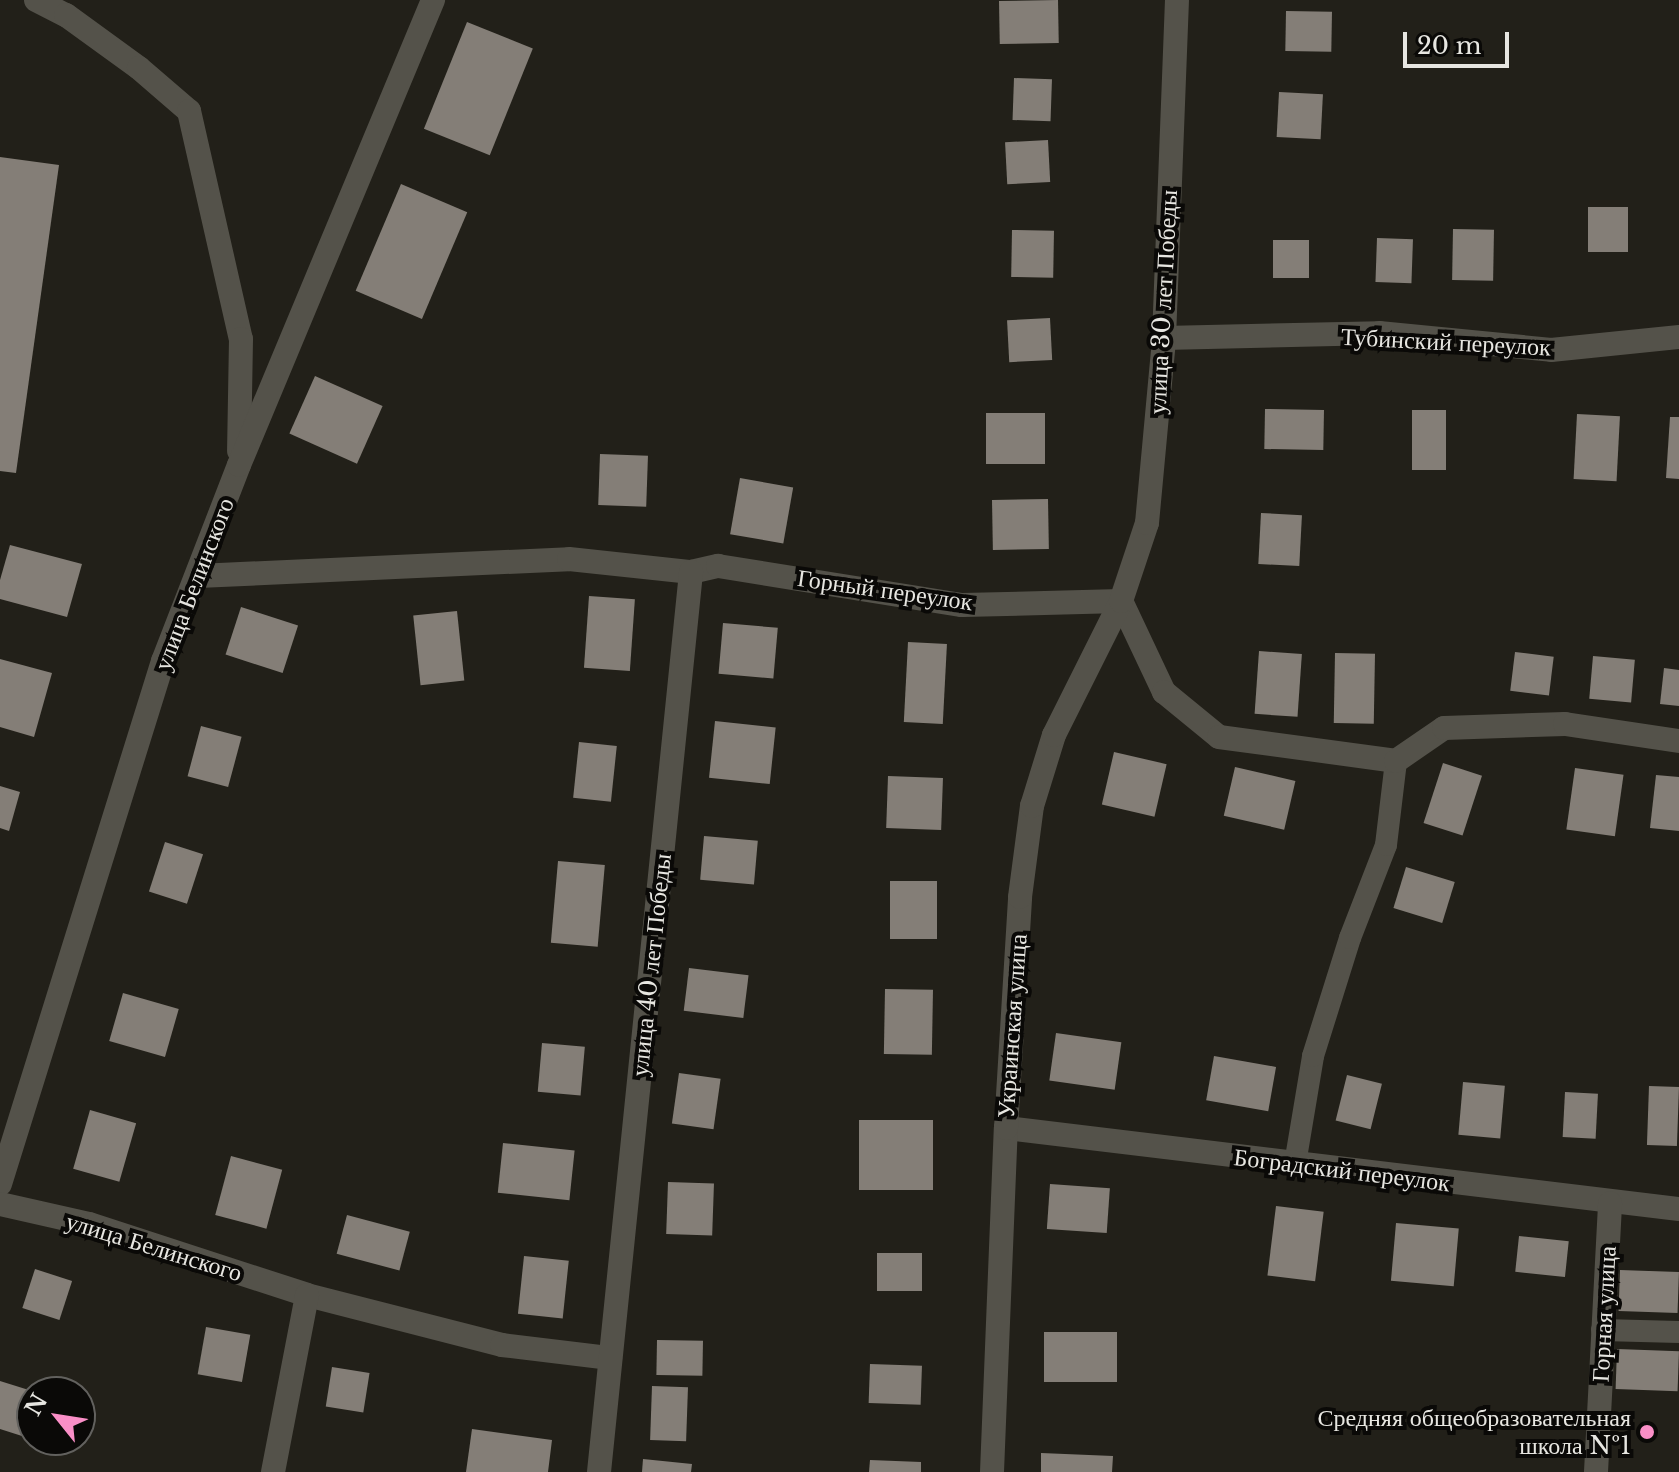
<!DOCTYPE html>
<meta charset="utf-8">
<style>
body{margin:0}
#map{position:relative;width:1679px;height:1472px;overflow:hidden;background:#222019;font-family:"Libre Baskerville",serif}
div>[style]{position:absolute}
.building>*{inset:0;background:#847e77;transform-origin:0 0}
.service>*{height:22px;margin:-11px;padding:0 11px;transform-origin:11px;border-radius:11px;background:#54524a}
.minor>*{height:24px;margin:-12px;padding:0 12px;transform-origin:12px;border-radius:12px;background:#54524a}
.dots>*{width:22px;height:22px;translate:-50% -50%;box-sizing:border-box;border:4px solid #0a0907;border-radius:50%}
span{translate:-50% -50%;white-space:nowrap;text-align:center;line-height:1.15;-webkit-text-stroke:8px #0a0907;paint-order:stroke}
.street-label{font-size:24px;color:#e7e6e1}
.poi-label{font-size:24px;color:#e7e6e1}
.right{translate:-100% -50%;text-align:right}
.north{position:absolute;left:16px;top:1376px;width:80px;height:80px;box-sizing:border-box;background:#0a0907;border:2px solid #62615e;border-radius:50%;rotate:300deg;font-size:22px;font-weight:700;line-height:32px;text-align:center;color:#e7e6e1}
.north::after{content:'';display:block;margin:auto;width:28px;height:36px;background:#fa8fc7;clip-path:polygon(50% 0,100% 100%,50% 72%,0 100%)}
.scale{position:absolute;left:1403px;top:32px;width:106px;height:36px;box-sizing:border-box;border:4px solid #e7e6e1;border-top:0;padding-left:10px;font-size:24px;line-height:28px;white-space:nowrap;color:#e7e6e1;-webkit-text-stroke:6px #0a0907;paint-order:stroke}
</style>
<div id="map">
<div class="building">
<i style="left:1058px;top:0;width:43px;height:59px;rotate:89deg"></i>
<i style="left:1286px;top:11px;width:46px;height:40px;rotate:1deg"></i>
<i style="left:467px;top:22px;width:71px;height:115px;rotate:22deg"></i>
<i style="left:1014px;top:78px;width:38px;height:42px;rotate:2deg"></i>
<i style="left:1279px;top:92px;width:44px;height:45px;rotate:3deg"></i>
<i style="left:1048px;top:140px;width:42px;height:43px;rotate:87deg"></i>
<i style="clip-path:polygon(0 157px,59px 165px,16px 473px,0 471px)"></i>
<i style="left:401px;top:184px;width:72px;height:116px;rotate:23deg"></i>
<i style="left:1588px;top:207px;width:40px;height:45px"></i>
<i style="left:1453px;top:229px;width:41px;height:51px;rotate:1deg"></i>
<i style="left:1012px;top:230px;width:42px;height:47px;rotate:1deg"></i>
<i style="left:1377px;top:238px;width:36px;height:44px;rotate:2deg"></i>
<i style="left:1273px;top:240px;width:36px;height:38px"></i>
<i style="left:1050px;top:318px;width:42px;height:43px;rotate:87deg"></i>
<i style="left:315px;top:376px;width:74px;height:63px;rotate:24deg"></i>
<i style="left:1265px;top:409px;width:59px;height:40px;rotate:1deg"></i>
<i style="left:1412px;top:410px;width:34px;height:60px"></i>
<i style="left:1045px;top:413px;width:51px;height:59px;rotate:90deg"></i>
<i style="left:1577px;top:414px;width:43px;height:65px;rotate:3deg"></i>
<i style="clip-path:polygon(1670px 417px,1679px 417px,1679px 479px,1666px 478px)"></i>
<i style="left:600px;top:454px;width:48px;height:51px;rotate:2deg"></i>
<i style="left:740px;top:478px;width:54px;height:57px;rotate:10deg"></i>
<i style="left:1048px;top:499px;width:50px;height:56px;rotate:89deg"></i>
<i style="left:1261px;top:513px;width:41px;height:51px;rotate:3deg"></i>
<i style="clip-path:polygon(10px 545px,82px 564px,67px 617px,0 599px,0 580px)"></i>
<i style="left:589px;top:596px;width:46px;height:72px;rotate:4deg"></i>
<i style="left:241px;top:607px;width:60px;height:50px;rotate:18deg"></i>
<i style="left:457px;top:611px;width:70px;height:44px;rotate:84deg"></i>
<i style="left:723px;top:623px;width:55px;height:51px;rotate:5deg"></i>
<i style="left:908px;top:642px;width:39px;height:80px;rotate:3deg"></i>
<i style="left:1259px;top:651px;width:43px;height:63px;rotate:4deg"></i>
<i style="left:1515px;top:652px;width:39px;height:39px;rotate:7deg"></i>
<i style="left:1335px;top:653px;width:40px;height:70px;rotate:1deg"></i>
<i style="left:1593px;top:656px;width:42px;height:43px;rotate:5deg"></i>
<i style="clip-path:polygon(0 659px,52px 673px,34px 737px,0 727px)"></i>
<i style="clip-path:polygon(1664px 668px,1679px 670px,1679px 706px,1660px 704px)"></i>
<i style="left:715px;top:721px;width:61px;height:57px;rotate:6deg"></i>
<i style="left:201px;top:726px;width:42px;height:52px;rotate:15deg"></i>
<i style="left:579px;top:742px;width:38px;height:56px;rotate:6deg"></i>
<i style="left:1114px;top:752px;width:54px;height:54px;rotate:13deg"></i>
<i style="left:1443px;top:763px;width:41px;height:63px;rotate:18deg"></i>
<i style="left:1235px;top:767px;width:62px;height:50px;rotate:13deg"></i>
<i style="left:1575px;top:768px;width:49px;height:62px;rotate:8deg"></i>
<i style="clip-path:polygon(1656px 775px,1679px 777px,1679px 831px,1650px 828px)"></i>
<i style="left:888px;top:776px;width:55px;height:52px;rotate:2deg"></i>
<i style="clip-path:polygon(0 786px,20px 792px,9px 831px,0 828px)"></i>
<i style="left:704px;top:836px;width:54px;height:44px;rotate:5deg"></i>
<i style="left:165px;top:842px;width:40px;height:52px;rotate:18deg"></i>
<i style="left:558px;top:861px;width:47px;height:82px;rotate:5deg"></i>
<i style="left:1406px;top:867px;width:51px;height:43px;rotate:17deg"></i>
<i style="left:890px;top:881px;width:47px;height:58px"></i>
<i style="left:689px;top:968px;width:60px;height:43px;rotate:7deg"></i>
<i style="left:885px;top:989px;width:48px;height:65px;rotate:1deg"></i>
<i style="left:123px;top:993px;width:58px;height:50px;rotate:16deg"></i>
<i style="left:1056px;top:1033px;width:66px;height:48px;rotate:8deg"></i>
<i style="left:542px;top:1043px;width:43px;height:49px;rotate:5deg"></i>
<i style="left:1214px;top:1056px;width:63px;height:45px;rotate:10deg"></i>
<i style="left:679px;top:1073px;width:42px;height:51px;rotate:8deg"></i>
<i style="left:1347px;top:1075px;width:36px;height:47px;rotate:14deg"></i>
<i style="left:1463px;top:1082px;width:42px;height:53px;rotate:5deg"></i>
<i style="left:1649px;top:1086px;width:30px;height:59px;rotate:2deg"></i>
<i style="left:1565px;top:1092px;width:33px;height:45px;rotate:3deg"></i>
<i style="left:90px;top:1110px;width:48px;height:61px;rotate:16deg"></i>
<i style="left:859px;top:1120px;width:74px;height:70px"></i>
<i style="left:503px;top:1143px;width:72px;height:50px;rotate:6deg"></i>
<i style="left:231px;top:1156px;width:53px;height:61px;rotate:15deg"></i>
<i style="left:668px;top:1182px;width:46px;height:52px;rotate:2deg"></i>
<i style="left:1050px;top:1184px;width:60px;height:45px;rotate:4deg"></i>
<i style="left:1276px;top:1206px;width:48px;height:70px;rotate:7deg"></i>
<i style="left:347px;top:1215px;width:65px;height:40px;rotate:15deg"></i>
<i style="left:1396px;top:1223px;width:63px;height:58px;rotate:5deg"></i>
<i style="left:1519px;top:1236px;width:50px;height:36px;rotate:6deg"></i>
<i style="left:877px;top:1253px;width:45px;height:38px"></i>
<i style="left:524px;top:1256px;width:45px;height:58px;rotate:6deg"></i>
<i style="left:35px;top:1269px;width:39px;height:41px;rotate:18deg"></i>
<i style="left:1620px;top:1270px;width:59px;height:41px;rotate:2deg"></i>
<i style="left:206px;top:1327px;width:45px;height:48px;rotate:10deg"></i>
<i style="left:1044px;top:1332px;width:73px;height:50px"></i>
<i style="left:657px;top:1340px;width:46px;height:35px;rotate:1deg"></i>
<i style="left:1617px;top:1349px;width:62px;height:40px;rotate:2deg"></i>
<i style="left:870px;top:1364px;width:52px;height:39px;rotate:2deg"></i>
<i style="left:332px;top:1367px;width:38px;height:40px;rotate:9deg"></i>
<i style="clip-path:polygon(0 1381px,32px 1391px,32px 1405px,22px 1436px,0 1429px)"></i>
<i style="left:652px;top:1386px;width:36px;height:54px;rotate:2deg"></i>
<i style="clip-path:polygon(472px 1429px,552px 1440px,548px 1472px,466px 1472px)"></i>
<i style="clip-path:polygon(1041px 1453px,1113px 1456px,1112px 1472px,1041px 1472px)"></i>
<i style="clip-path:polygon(643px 1459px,692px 1464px,691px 1472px,642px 1472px)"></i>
<i style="clip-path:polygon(870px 1460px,921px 1462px,921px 1472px,869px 1472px)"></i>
</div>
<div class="service">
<i style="left:1295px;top:1164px;width:109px;rotate:-80.5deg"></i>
<i style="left:1313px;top:1056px;width:124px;rotate:-72.6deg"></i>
<i style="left:1350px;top:938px;width:100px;rotate:-68.8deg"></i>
<i style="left:1386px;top:845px;width:85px;rotate:-83.2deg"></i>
<i style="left:1602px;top:1330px;width:77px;rotate:1.5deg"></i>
</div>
<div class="minor">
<i style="left:36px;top:0;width:34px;rotate:27deg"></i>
<i style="left:66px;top:15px;width:90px;rotate:36deg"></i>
<i style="left:139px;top:68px;width:66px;rotate:40.7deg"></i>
<i style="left:189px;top:111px;width:234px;rotate:77.2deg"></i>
<i style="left:241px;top:339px;width:112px;rotate:91deg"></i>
<i style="left:1164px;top:338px;width:215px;rotate:-1.3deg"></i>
<i style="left:1379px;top:333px;width:173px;rotate:5.6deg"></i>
<i style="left:1551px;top:350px;width:129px;rotate:-5.8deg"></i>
<i style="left:198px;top:576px;width:371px;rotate:-2.6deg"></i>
<i style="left:569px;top:559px;width:123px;rotate:6.1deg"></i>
<i style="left:691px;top:572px;width:28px;rotate:-13deg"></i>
<i style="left:718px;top:566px;width:247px;rotate:9.1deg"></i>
<i style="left:962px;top:605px;width:159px;rotate:-1.4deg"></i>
<i style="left:1121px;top:601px;width:101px;rotate:64.7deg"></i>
<i style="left:1164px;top:692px;width:71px;rotate:39.3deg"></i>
<i style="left:1219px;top:737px;width:179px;rotate:7.7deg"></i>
<i style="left:1396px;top:761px;width:58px;rotate:-34.5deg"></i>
<i style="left:1444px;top:728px;width:121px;rotate:-1.9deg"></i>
<i style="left:1565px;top:724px;width:115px;rotate:8.5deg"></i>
<i style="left:1006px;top:1128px;width:678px;rotate:6.86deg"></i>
<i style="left:0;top:1184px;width:548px;rotate:-72.69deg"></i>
<i style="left:163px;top:661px;width:210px;rotate:-68.8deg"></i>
<i style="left:239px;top:465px;width:504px;rotate:-67.35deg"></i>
<i style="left:0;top:1204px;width:91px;rotate:12.7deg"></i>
<i style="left:89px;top:1224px;width:229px;rotate:18deg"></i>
<i style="left:307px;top:1295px;width:201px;rotate:14.4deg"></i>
<i style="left:502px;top:1345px;width:109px;rotate:6.9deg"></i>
<i style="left:273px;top:1472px;width:180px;rotate:-79.1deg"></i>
<i style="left:599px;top:1472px;width:905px;rotate:-84.16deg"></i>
<i style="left:992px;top:1472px;width:344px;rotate:-87.7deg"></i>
<i style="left:1006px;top:1128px;width:231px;rotate:-86.5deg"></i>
<i style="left:1020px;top:897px;width:92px;rotate:-82.5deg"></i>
<i style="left:1032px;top:806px;width:74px;rotate:-72.8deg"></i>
<i style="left:1054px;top:735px;width:150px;rotate:-63.4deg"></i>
<i style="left:1121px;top:601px;width:82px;rotate:-71.6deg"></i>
<i style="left:1147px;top:523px;width:186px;rotate:-84.7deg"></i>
<i style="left:1164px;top:338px;width:338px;rotate:-87.8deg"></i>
<i style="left:1596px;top:1472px;width:269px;rotate:-87deg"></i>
</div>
<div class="dots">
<i style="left:1647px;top:1432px;background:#fa8fc7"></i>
</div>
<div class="street-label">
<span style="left:1163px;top:302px;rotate:-87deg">улица 30 лет Победы</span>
<span style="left:1446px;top:342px;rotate:3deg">Тубинский переулок</span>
<span style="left:194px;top:584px;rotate:-69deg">улица Белинского</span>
<span style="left:885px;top:590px;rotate:8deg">Горный переулок</span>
<span style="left:651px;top:965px;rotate:-84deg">улица 40 лет Победы</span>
<span style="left:1012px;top:1026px;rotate:-86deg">Украинская улица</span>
<span style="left:1342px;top:1170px;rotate:7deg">Боградский переулок</span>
<span style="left:154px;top:1247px;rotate:17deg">улица Белинского</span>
<span style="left:1604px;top:1314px;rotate:-87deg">Горная улица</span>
</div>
<div class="poi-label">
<span class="right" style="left:1631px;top:1432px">Средняя общеобразовательная<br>школа №1</span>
</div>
<div class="north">N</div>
<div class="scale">20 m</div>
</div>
